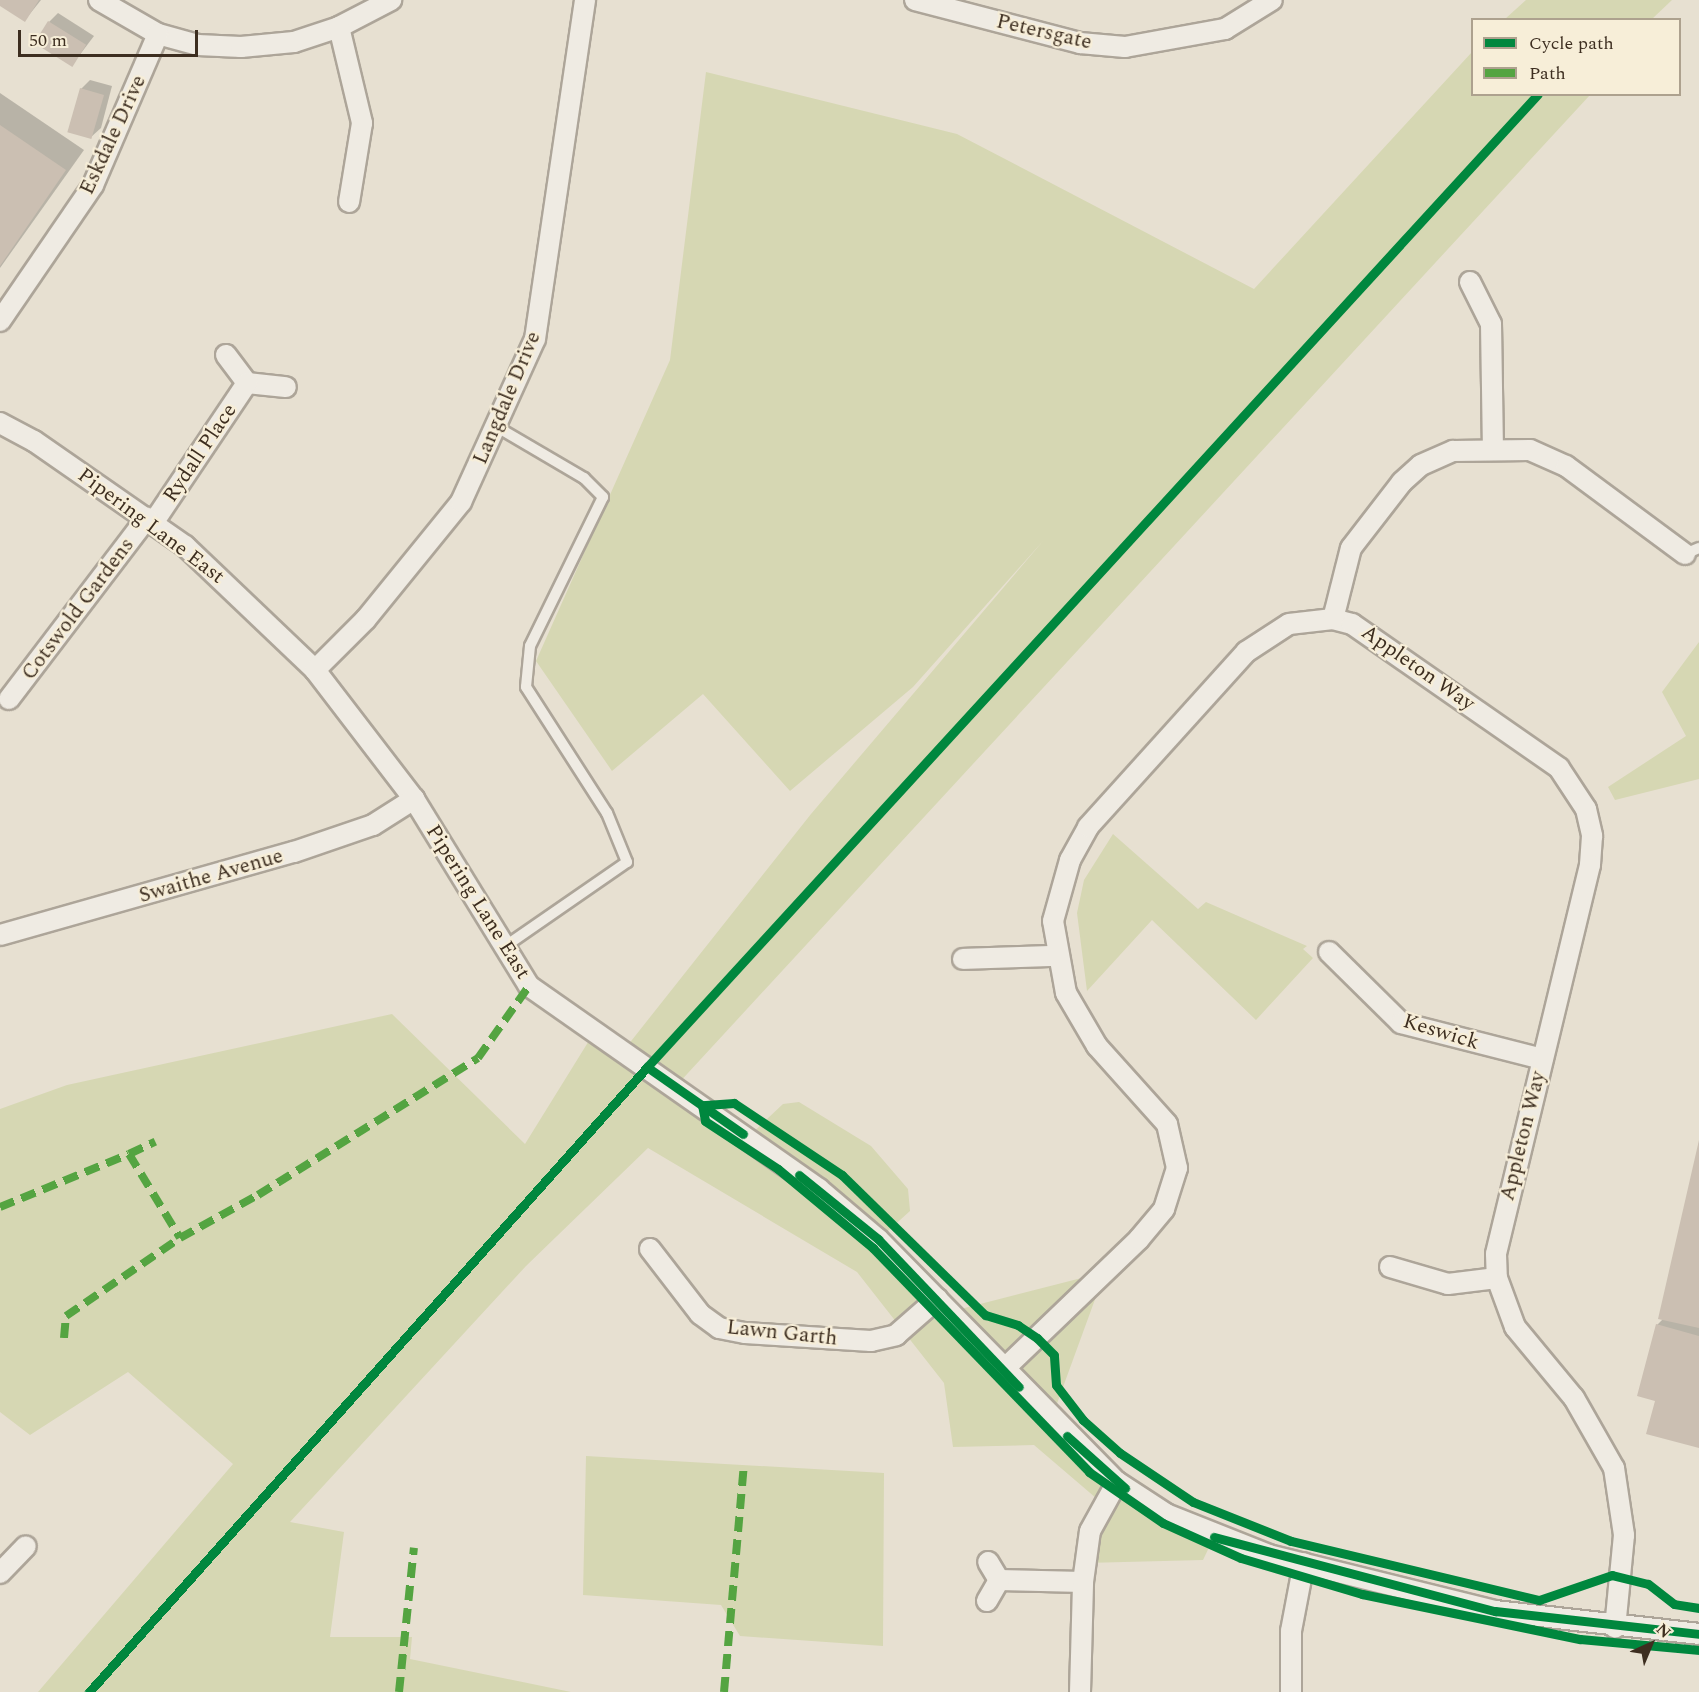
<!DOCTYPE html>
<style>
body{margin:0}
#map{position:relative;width:1699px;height:1692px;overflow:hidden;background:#e7e0d1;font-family:Spectral,serif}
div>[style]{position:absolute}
.green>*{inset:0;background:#d6d7b3}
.shadow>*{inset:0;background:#0003}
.building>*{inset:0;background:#cbbfb2;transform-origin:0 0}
.roads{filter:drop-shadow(2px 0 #ada599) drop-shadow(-2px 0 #ada599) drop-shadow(0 2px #ada599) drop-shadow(0 -2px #ada599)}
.service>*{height:10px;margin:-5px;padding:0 5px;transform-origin:5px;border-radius:5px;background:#efebe3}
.minor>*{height:20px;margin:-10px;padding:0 10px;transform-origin:10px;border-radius:10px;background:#efebe3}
.quiet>*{height:8px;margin-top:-4px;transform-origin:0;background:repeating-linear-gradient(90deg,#54a441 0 15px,transparent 0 23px)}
.cycleway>*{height:9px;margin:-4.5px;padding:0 4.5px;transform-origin:4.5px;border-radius:4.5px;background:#00873e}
span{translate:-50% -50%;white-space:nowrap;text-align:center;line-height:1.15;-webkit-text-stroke:4.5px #f7eed8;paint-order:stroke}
.street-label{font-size:21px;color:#3d2e20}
.legend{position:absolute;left:1471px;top:18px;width:210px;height:78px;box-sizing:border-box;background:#f7eed8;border:2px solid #ada18e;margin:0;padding:8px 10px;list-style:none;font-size:18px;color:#3d2e20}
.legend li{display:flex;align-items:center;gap:12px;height:30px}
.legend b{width:30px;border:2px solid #ada18e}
.north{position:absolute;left:1621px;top:1614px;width:60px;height:60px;-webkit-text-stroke:4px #f7eed8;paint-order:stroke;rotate:44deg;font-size:16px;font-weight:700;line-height:24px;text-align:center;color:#3d2e20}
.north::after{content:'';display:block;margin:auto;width:21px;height:27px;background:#3d2e20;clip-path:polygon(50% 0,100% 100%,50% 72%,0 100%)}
.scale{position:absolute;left:18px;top:30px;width:180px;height:27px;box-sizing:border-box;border:3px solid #3d2e20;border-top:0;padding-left:8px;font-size:18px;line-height:21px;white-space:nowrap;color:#3d2e20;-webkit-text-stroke:4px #f7eed8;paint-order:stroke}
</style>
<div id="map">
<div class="green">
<i style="clip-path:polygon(1526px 0,1672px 0,1652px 19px,1505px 19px)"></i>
<i style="clip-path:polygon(1472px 52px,1472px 94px,1590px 95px,676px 1086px,747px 1138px,783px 1104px,799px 1102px,871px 1146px,908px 1189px,910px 1211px,879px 1239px,949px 1312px,1105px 1272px,1051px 1420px,1214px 1537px,1203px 1560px,1085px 1563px,1103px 1504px,1034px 1445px,953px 1447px,944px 1383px,857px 1272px,648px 1148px,526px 1266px,290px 1522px,344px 1532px,330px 1637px,412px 1637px,410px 1659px,571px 1692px,38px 1692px,233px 1464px,128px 1372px,30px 1435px,0 1412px,0 1109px,67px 1085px,392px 1014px,525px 1144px,595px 1031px,624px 1050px,811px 814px,1043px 541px,913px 687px,790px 791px,703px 694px,612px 771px,536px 661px,670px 360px,706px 72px,957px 134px,1254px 289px)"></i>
<i style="clip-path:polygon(1699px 642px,1699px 779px,1615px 800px,1608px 787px,1686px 736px,1662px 692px)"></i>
<i style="clip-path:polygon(1113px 834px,1198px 909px,1206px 902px,1307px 946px,1303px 949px,1313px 958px,1256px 1020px,1152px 920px,1087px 991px,1077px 913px,1084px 880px)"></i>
<i style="clip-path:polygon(586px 1456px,884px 1473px,883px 1646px,740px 1636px,721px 1605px,583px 1595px)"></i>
</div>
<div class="shadow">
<i style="clip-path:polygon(0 0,41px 0,25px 20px)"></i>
<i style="clip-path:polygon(58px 13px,94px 36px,72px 65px,49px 22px)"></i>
<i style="clip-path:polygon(90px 80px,112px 86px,101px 128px,91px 137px,81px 89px)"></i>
<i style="clip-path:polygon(0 93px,84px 150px,0 268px)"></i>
<i style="clip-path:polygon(1699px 1143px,1699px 1447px,1657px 1400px,1657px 1325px,1663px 1319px)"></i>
</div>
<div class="building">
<i style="clip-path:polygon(0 0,39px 0,25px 22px,0 6px)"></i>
<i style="left:48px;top:21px;width:45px;height:26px;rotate:32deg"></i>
<i style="left:80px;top:88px;width:25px;height:46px;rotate:16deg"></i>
<i style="clip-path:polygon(0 125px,66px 170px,0 266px)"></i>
<i style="clip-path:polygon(1699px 1140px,1699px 1328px,1658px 1319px)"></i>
<i style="clip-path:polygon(1656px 1324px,1699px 1336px,1699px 1448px,1646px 1434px,1655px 1401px,1637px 1396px)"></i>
</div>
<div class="roads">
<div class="service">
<i style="left:497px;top:427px;width:101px;rotate:30.4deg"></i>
<i style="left:584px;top:478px;width:27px;rotate:45deg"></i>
<i style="left:603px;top:497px;width:166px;rotate:116.1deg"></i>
<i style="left:530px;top:646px;width:41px;rotate:95.6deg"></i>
<i style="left:526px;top:687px;width:150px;rotate:57.3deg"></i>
<i style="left:607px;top:813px;width:53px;rotate:67.8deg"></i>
<i style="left:627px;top:862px;width:151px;rotate:145.3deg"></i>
<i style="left:1685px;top:554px;width:15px;rotate:-23deg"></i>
</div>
<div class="minor">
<i style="left:99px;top:0;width:68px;rotate:30deg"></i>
<i style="left:158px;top:34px;width:41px;rotate:15.4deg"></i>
<i style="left:198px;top:45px;width:43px;rotate:2.7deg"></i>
<i style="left:241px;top:47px;width:53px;rotate:-5.4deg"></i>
<i style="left:294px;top:42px;width:47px;rotate:-18.4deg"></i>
<i style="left:339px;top:27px;width:59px;rotate:-27.4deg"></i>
<i style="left:915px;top:0;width:171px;rotate:14.6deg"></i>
<i style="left:1080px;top:43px;width:45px;rotate:5.1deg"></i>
<i style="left:1125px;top:47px;width:102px;rotate:-10.2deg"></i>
<i style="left:1225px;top:29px;width:55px;rotate:-31.7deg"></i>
<i style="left:339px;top:27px;width:99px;rotate:76.5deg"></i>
<i style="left:362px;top:123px;width:80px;rotate:99.3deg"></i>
<i style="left:1470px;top:282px;width:47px;rotate:63.4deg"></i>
<i style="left:1491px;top:324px;width:122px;rotate:89.1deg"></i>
<i style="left:0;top:321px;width:165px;rotate:-55.6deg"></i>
<i style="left:93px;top:185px;width:164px;rotate:-66.7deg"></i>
<i style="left:226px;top:355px;width:35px;rotate:53deg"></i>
<i style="left:247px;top:383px;width:39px;rotate:6deg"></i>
<i style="left:0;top:423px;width:38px;rotate:28deg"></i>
<i style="left:34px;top:441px;width:184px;rotate:34.8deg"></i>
<i style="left:185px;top:546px;width:180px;rotate:43.6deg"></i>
<i style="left:315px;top:670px;width:163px;rotate:52.5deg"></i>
<i style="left:414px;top:799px;width:220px;rotate:58.4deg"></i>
<i style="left:529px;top:986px;width:354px;rotate:35deg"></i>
<i style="left:819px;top:1189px;width:77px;rotate:40.3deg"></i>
<i style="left:878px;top:1239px;width:341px;rotate:45.5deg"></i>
<i style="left:1117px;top:1482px;width:59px;rotate:33.1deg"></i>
<i style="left:1166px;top:1514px;width:111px;rotate:21.7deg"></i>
<i style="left:1269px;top:1555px;width:233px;rotate:13.9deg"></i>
<i style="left:1495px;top:1611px;width:205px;rotate:6.4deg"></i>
<i style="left:153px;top:523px;width:169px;rotate:-56.1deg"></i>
<i style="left:1333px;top:619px;width:73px;rotate:-75.8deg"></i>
<i style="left:1351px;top:548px;width:83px;rotate:-52.3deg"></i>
<i style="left:1402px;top:482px;width:25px;rotate:-42deg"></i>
<i style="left:1421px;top:465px;width:35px;rotate:-24deg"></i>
<i style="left:1453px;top:451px;width:77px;rotate:-0.7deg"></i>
<i style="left:1530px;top:450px;width:39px;rotate:24deg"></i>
<i style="left:1566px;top:466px;width:148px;rotate:36.5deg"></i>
<i style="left:315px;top:670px;width:72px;rotate:-45deg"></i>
<i style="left:366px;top:619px;width:151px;rotate:-50.9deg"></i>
<i style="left:461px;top:502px;width:179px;rotate:-65.6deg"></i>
<i style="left:535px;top:339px;width:343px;rotate:-81.6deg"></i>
<i style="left:9px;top:699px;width:228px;rotate:-52.7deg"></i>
<i style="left:0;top:935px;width:305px;rotate:-15.8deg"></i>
<i style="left:294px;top:852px;width:83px;rotate:-18.9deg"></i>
<i style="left:373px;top:825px;width:49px;rotate:-32.4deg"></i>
<i style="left:1329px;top:952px;width:101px;rotate:44.6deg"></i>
<i style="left:1401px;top:1023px;width:146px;rotate:14.3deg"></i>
<i style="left:963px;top:959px;width:92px;rotate:-1.9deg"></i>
<i style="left:650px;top:1249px;width:82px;rotate:52.4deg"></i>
<i style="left:700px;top:1314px;width:24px;rotate:36deg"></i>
<i style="left:719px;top:1328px;width:26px;rotate:11deg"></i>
<i style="left:745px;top:1333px;width:126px;rotate:3.6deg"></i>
<i style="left:871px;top:1341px;width:26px;rotate:-13deg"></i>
<i style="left:896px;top:1335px;width:55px;rotate:-41.3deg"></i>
<i style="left:1390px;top:1267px;width:60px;rotate:16.3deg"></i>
<i style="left:1448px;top:1284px;width:49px;rotate:-7deg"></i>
<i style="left:1003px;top:1370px;width:189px;rotate:-43.9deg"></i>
<i style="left:1139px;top:1239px;width:39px;rotate:-50deg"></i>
<i style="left:1164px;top:1209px;width:43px;rotate:-72.4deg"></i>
<i style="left:1177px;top:1168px;width:45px;rotate:-102.8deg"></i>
<i style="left:1167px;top:1124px;width:105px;rotate:-131.9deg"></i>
<i style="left:1097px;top:1046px;width:61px;rotate:-120.3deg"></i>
<i style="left:1066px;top:993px;width:73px;rotate:-100.2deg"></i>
<i style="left:1053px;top:921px;width:63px;rotate:-74.4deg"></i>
<i style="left:1070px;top:860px;width:38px;rotate:-61deg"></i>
<i style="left:1088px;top:827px;width:236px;rotate:-47.9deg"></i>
<i style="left:1246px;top:652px;width:51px;rotate:-33.1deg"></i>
<i style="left:1289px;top:624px;width:44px;rotate:-6.5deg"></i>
<i style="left:1333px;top:619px;width:20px;rotate:15deg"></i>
<i style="left:1352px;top:624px;width:252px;rotate:34.8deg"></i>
<i style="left:1559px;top:768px;width:49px;rotate:56.6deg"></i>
<i style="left:1586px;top:809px;width:28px;rotate:77deg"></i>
<i style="left:1592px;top:836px;width:29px;rotate:94deg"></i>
<i style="left:1590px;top:865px;width:400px;rotate:103.6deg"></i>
<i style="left:1496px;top:1254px;width:24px;rotate:88deg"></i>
<i style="left:1497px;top:1278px;width:52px;rotate:69.8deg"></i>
<i style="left:1515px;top:1327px;width:92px;rotate:50.3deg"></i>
<i style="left:1574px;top:1398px;width:81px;rotate:60.3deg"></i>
<i style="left:1614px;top:1468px;width:68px;rotate:81.5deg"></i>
<i style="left:1624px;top:1535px;width:93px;rotate:95.5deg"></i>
<i style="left:0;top:1573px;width:37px;rotate:-46deg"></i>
<i style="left:999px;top:1580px;width:84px;rotate:1.4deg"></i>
<i style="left:987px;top:1601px;width:24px;rotate:-60deg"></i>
<i style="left:999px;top:1580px;width:21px;rotate:-121deg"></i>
<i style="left:1080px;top:1692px;width:110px;rotate:-88.4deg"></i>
<i style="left:1083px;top:1582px;width:51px;rotate:-82.2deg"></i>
<i style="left:1090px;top:1531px;width:56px;rotate:-61.1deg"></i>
<i style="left:1291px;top:1692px;width:61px;rotate:-90deg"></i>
<i style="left:1291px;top:1631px;width:69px;rotate:-79.2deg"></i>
</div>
</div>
<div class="quiet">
<i style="left:129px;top:1154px;width:29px;rotate:-25deg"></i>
<i style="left:0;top:1207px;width:139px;rotate:-22.3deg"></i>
<i style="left:129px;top:1154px;width:98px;rotate:58.7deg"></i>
<i style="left:64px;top:1338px;width:22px;rotate:-85deg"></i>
<i style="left:66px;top:1316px;width:138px;rotate:-34.4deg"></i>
<i style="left:180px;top:1238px;width:89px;rotate:-28.9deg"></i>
<i style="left:258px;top:1195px;width:259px;rotate:-31.9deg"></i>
<i style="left:478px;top:1058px;width:88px;rotate:-54.7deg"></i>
<i style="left:399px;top:1692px;width:145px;rotate:-84.1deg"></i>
<i style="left:724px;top:1692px;width:228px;rotate:-85deg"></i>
</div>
<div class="cycleway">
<i style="left:647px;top:1067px;width:117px;rotate:34.9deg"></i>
<i style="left:799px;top:1175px;width:102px;rotate:39deg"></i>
<i style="left:878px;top:1239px;width:204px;rotate:46.4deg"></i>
<i style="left:1067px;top:1436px;width:78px;rotate:41.9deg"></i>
<i style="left:1214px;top:1537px;width:291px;rotate:14.8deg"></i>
<i style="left:1495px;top:1611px;width:205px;rotate:6.4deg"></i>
<i style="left:1699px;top:1608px;width:25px;rotate:-171deg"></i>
<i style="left:1674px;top:1604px;width:33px;rotate:-142deg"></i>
<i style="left:1648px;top:1584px;width:37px;rotate:-166deg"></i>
<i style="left:1612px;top:1575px;width:77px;rotate:161.1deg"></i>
<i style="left:1539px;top:1600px;width:255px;rotate:-166.6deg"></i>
<i style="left:1291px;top:1541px;width:105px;rotate:-158.3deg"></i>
<i style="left:1193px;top:1502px;width:88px;rotate:-146.1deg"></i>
<i style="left:1120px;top:1453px;width:50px;rotate:-138.3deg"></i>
<i style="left:1083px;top:1420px;width:44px;rotate:-127.6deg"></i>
<i style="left:1056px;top:1385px;width:30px;rotate:-94deg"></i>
<i style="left:1054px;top:1355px;width:24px;rotate:-135deg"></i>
<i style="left:1037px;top:1338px;width:23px;rotate:-146deg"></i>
<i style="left:1018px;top:1325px;width:34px;rotate:-163deg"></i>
<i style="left:985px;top:1315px;width:200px;rotate:-135.6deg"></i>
<i style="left:842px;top:1175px;width:130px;rotate:-146.3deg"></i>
<i style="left:734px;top:1103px;width:32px;rotate:176deg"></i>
<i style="left:702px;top:1105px;width:16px;rotate:79deg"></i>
<i style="left:705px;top:1121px;width:87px;rotate:33.3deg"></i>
<i style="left:778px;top:1169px;width:124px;rotate:39.7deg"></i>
<i style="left:873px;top:1248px;width:311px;rotate:46deg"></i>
<i style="left:1089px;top:1472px;width:90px;rotate:34.6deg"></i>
<i style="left:1163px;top:1523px;width:85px;rotate:24.2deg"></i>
<i style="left:1241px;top:1558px;width:126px;rotate:16.6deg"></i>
<i style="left:1362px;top:1594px;width:223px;rotate:11.7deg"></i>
<i style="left:1580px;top:1639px;width:120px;rotate:5.3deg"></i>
<i style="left:89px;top:1692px;width:838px;rotate:-48.24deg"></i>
<i style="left:647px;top:1067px;width:1319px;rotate:-47.52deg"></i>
</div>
<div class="street-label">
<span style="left:1044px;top:32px;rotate:13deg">Petersgate</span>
<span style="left:113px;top:135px;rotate:-65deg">Eskdale Drive</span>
<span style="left:507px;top:398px;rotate:-67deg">Langdale Drive</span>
<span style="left:200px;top:453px;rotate:-56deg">Rydall Place</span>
<span style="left:151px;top:526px;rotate:37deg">Pipering Lane East</span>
<span style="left:78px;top:609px;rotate:-53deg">Cotswold Gardens</span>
<span style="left:1418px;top:668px;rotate:35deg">Appleton Way</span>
<span style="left:211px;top:876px;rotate:-16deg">Swaithe Avenue</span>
<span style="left:478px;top:902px;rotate:58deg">Pipering Lane East</span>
<span style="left:1441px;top:1032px;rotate:17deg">Keswick</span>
<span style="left:1523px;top:1136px;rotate:-76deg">Appleton Way</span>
<span style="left:782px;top:1333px;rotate:6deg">Lawn Garth</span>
</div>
<ul class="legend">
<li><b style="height:8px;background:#00873e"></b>Cycle path</li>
<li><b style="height:8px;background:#54a441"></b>Path</li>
</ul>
<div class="north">N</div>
<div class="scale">50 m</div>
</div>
